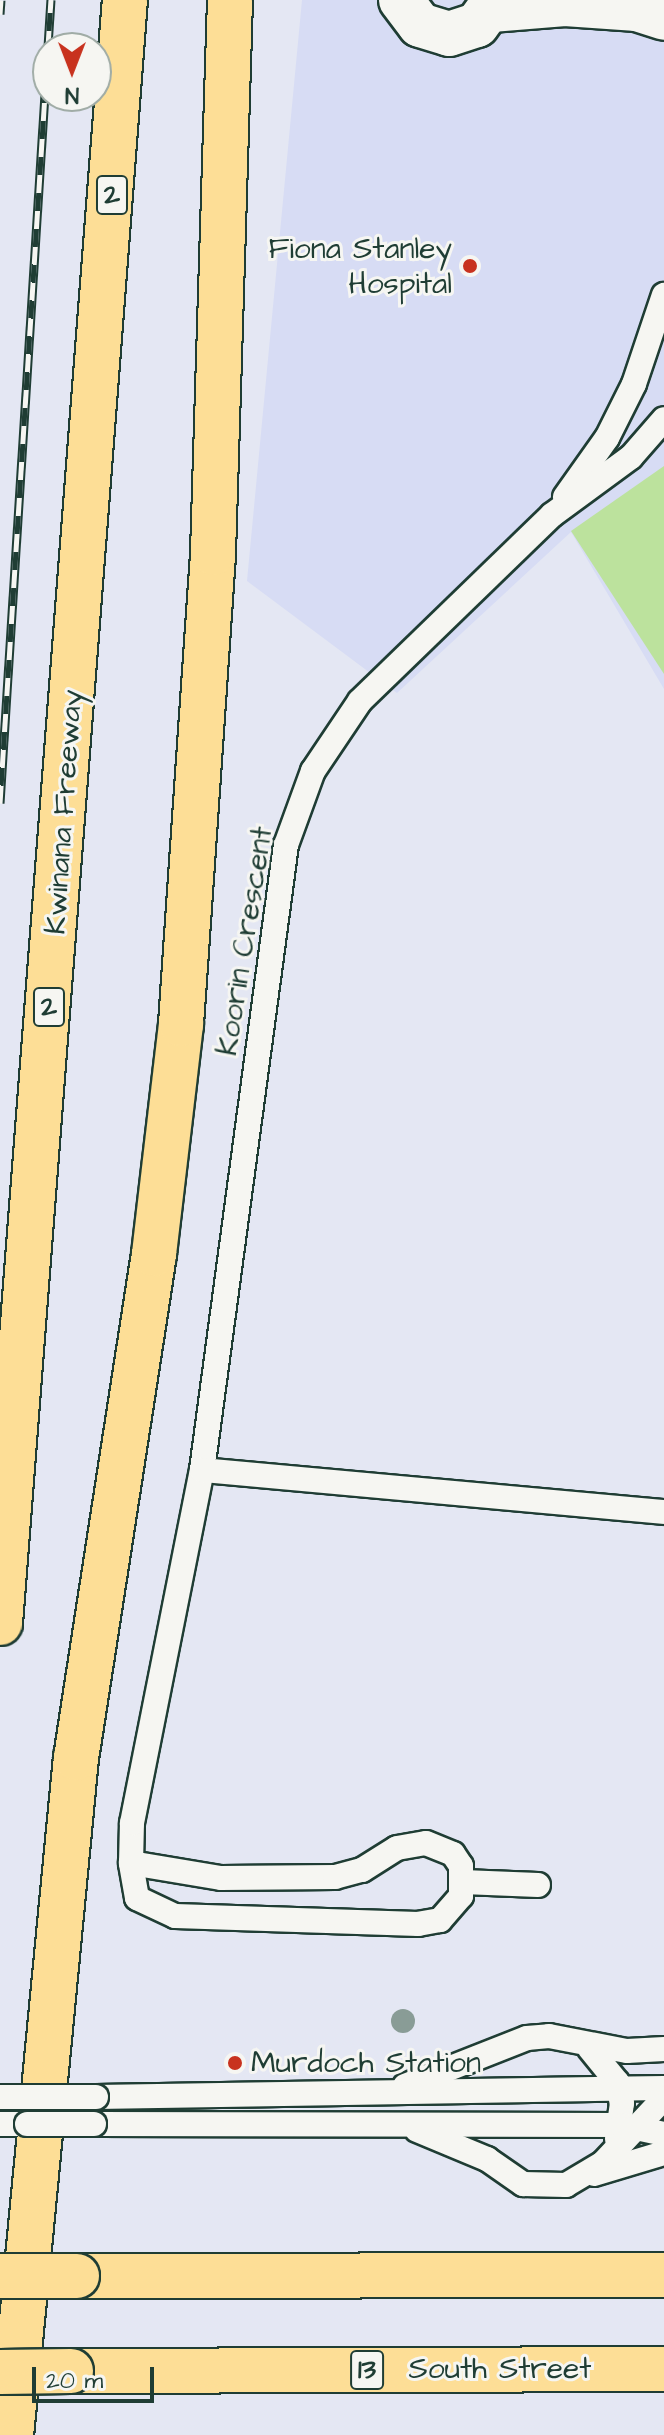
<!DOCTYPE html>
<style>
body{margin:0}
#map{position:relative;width:664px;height:2435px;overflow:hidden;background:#e4e7f3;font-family:"Architects Daughter",sans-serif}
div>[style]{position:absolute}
.built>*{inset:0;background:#d7dcf4}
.green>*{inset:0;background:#bce29d}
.roads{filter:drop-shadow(2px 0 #1f3d34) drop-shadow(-2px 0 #1f3d34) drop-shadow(0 2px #1f3d34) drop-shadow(0 -2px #1f3d34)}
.service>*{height:24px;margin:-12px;padding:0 12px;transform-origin:12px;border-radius:12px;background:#f6f6f2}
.minor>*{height:44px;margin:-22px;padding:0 22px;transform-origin:22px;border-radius:22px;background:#f6f6f2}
.trunk>*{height:44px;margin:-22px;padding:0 22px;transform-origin:22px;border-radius:22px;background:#fdde96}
.motorway>*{height:44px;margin:-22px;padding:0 22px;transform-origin:22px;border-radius:22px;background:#fdde96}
.rail>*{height:9px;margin-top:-4.5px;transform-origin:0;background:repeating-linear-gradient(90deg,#f6f6f2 0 18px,#1f3d34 0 36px);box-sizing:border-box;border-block:2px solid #1f3d34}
.bridges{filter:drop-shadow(2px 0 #1f3d34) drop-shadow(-2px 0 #1f3d34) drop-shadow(0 2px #1f3d34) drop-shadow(0 -2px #1f3d34)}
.service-bridge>*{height:24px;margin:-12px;padding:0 12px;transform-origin:12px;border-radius:12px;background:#f6f6f2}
.trunk-bridge>*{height:44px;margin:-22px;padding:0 22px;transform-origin:22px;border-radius:22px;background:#fdde96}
.trees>*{width:24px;height:24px;margin:-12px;border-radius:50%;background:#899c96}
.dots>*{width:22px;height:22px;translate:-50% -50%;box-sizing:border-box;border:4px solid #f6f6f2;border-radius:50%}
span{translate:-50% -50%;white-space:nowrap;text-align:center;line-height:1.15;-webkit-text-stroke:6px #f6f6f2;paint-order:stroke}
.shield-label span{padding:2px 6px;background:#f6f6f2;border:2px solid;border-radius:6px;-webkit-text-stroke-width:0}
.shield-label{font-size:28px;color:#1f3d34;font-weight:700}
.poi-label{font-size:30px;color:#1f3d34}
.right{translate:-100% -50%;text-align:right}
.left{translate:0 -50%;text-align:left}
.street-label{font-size:30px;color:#1f3d34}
.north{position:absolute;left:32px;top:32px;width:80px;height:80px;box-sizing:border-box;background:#f6f6f2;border:2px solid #a0aca6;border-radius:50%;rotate:180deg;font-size:22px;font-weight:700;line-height:32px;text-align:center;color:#1f3d34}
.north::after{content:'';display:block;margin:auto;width:28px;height:36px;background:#c8321e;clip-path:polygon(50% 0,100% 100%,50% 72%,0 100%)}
.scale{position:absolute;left:32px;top:2367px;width:122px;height:36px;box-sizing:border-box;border:4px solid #1f3d34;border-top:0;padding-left:10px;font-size:24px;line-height:28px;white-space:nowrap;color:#1f3d34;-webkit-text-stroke:6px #f6f6f2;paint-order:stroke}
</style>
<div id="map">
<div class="built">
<i style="clip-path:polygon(302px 0,664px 0,664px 689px,571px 532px,397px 693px,247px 581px)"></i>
</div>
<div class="green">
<i style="clip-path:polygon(664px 466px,664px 674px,571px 531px)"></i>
</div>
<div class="roads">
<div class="service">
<i style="left:565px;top:497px;width:72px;rotate:-54.6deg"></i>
<i style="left:607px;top:438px;width:60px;rotate:-63.4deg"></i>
<i style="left:634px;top:384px;width:94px;rotate:-71.4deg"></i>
<i style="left:202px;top:1470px;width:631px;rotate:-82.35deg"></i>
<i style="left:286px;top:845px;width:79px;rotate:-70deg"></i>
<i style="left:313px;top:771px;width:84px;rotate:-56.1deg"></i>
<i style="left:360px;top:701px;width:267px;rotate:-44.1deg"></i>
<i style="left:552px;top:515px;width:98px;rotate:-36.3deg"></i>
<i style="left:631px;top:457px;width:50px;rotate:-49deg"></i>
<i style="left:131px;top:1863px;width:91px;rotate:9.5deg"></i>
<i style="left:221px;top:1878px;width:114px;rotate:-0.5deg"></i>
<i style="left:335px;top:1877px;width:28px;rotate:-15deg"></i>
<i style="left:362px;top:1870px;width:41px;rotate:-32.2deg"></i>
<i style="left:397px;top:1848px;width:29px;rotate:-10deg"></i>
<i style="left:426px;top:1843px;width:29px;rotate:22deg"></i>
<i style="left:453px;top:1854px;width:14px;rotate:56deg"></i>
<i style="left:461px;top:1866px;width:30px;rotate:90deg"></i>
<i style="left:461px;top:1896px;width:32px;rotate:131deg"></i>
<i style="left:440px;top:1920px;width:22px;rotate:170deg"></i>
<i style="left:418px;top:1924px;width:243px;rotate:-178.1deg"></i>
<i style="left:175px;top:1916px;width:42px;rotate:-154.7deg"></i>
<i style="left:137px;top:1898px;width:36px;rotate:-100deg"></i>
<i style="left:131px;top:1863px;width:40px;rotate:-88.6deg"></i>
<i style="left:132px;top:1823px;width:360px;rotate:-78.8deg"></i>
<i style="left:202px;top:1470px;width:464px;rotate:5.2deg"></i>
<i style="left:463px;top:1882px;width:75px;rotate:2.3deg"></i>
<i style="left:590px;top:2049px;width:43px;rotate:50.7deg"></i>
<i style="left:617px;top:2082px;width:22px;rotate:77deg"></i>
<i style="left:622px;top:2103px;width:36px;rotate:98deg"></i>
<i style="left:405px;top:2086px;width:131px;rotate:-21.5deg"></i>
<i style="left:527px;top:2038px;width:22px;rotate:-5deg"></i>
<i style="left:549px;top:2036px;width:79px;rotate:10.9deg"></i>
<i style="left:627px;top:2051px;width:37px;rotate:-3deg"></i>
<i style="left:96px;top:2097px;width:568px;rotate:-0.91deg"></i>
<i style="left:0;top:2124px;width:27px"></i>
<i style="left:94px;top:2124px;width:528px;rotate:0.11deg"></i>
<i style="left:622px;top:2125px;width:43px;rotate:12.1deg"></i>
<i style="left:417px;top:2130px;width:76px;rotate:22.5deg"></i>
<i style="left:487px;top:2159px;width:44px;rotate:34.8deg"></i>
<i style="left:523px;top:2184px;width:43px;rotate:1.3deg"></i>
<i style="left:566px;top:2185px;width:43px;rotate:-30.7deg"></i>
<i style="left:603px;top:2163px;width:89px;rotate:-46.8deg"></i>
<i style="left:594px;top:2174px;width:73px;rotate:-16.7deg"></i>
</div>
<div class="minor">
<i style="left:401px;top:0;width:31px;rotate:53deg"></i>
<i style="left:420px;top:25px;width:30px;rotate:17deg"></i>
<i style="left:449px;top:34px;width:29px;rotate:-18deg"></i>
<i style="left:477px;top:25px;width:31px;rotate:-54deg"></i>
<i style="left:491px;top:10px;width:74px;rotate:-4.6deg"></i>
<i style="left:565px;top:4px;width:72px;rotate:4deg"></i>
<i style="left:637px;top:9px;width:28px;rotate:18deg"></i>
</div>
<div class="trunk">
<i style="left:77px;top:2276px;width:587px;rotate:-0.1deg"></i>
<i style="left:71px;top:2371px;width:593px;rotate:-0.19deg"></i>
</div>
<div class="motorway">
<i style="left:0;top:1623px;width:1628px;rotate:-85.6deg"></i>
<i style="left:11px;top:2435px;width:680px;rotate:-84.52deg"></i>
<i style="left:76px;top:1758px;width:510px;rotate:-81.2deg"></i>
<i style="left:154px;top:1254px;width:232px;rotate:-83.3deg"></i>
<i style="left:181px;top:1024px;width:472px;rotate:-86.1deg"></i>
<i style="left:213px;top:553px;width:553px;rotate:-88.24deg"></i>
</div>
</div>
<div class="rail">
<i style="left:0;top:14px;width:14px;rotate:-86deg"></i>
<i style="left:0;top:803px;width:805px;rotate:-86.37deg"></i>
</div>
<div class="bridges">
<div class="service-bridge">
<i style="left:0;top:2097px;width:96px"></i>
<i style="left:27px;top:2124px;width:67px"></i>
</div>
<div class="trunk-bridge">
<i style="left:0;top:2276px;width:77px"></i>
<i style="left:0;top:2372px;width:71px;rotate:-0.8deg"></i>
</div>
</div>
<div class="trees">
<i style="left:403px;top:2021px"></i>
</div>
<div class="dots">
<i style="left:470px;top:266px;background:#c8321e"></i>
<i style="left:235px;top:2063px;background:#c8321e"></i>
</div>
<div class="shield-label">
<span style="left:112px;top:195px">2</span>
<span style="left:49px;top:1007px">2</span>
<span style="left:367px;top:2370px">13</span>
</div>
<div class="poi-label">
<span class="right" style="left:452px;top:266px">Fiona Stanley<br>Hospital</span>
<span class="left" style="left:251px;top:2063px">Murdoch Station</span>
</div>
<div class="street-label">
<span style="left:64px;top:812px;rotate:-86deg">Kwinana Freeway</span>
<span style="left:245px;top:941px;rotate:-81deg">Koorin Crescent</span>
<span style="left:500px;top:2369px">South Street</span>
</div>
<div class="north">N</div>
<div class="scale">20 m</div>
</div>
